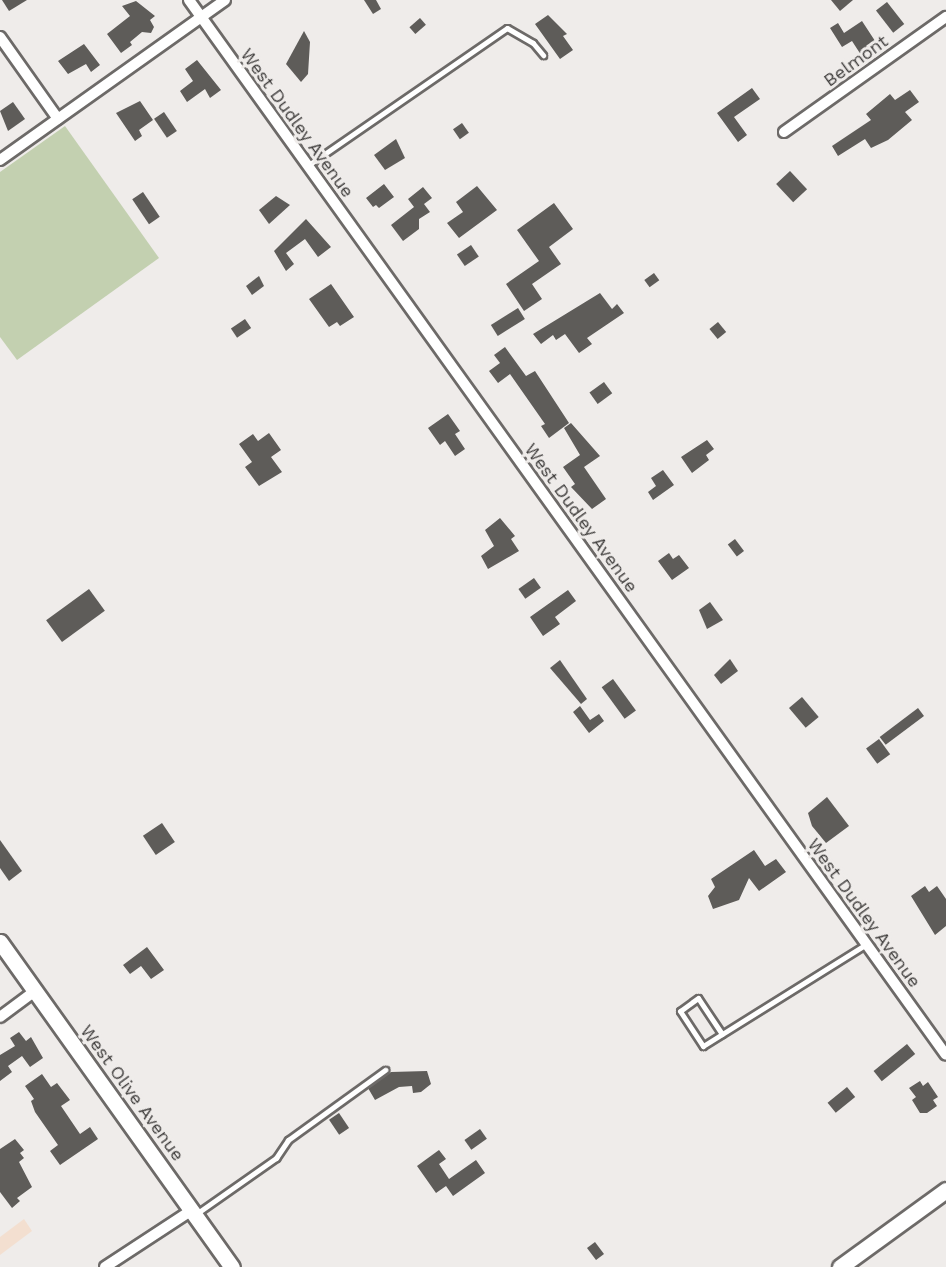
<!DOCTYPE html>
<style>
body{margin:0}
#map{position:relative;width:946px;height:1267px;overflow:hidden;background:#efecea;font-family:"Work Sans",sans-serif}
div>[style]{position:absolute}
.commercial>*{inset:0;background:#f3dfd0}
.green>*{inset:0;background:#c3d0b0}
.building>*{inset:0;background:#5e5c59;transform-origin:0 0}
.roads{filter:drop-shadow(2px 0 #6d6a68) drop-shadow(-2px 0 #6d6a68) drop-shadow(0 2px #6d6a68) drop-shadow(0 -2px #6d6a68)}
.lane>*{height:5px;margin:-2.5px;padding:0 2.5px;transform-origin:2.5px;border-radius:2.5px;background:#fff}
.street>*{height:10px;margin:-5px;padding:0 5px;transform-origin:5px;border-radius:5px;background:#fff}
.secondary>*{height:15px;margin:-7.5px;padding:0 7.5px;transform-origin:7.5px;border-radius:7.5px;background:#fff}
span{translate:-50% -50%;white-space:nowrap;text-align:center;line-height:1.15;-webkit-text-stroke:6px #efecea;paint-order:stroke}
.street-label{font-size:18px;color:#3e3c3b}
</style>
<div id="map">
<div class="commercial">
<i style="clip-path:polygon(24px 1219px,32px 1231px,0 1255px,0 1237px)"></i>
</div>
<div class="green">
<i style="clip-path:polygon(65px 126px,159px 258px,17px 360px,0 337px,0 172px)"></i>
</div>
<div class="building">
<i style="clip-path:polygon(2px 0,27px 0,9px 11px)"></i>
<i style="clip-path:polygon(364px 0,376px 0,381px 9px,373px 14px)"></i>
<i style="clip-path:polygon(831px 0,853px 0,840px 11px)"></i>
<i style="clip-path:polygon(136px 1px,155px 16px,150px 20px,154px 27px,151px 33px,142px 32px,130px 42px,132px 45px,121px 53px,107px 34px,130px 16px,122px 6px)"></i>
<i style="left:887px;top:2px;width:28px;height:14px;rotate:52deg"></i>
<i style="clip-path:polygon(548px 15px,567px 34px,563px 36px,573px 50px,560px 59px,535px 24px)"></i>
<i style="left:420px;top:18px;width:9px;height:14px;rotate:49deg"></i>
<i style="clip-path:polygon(862px 21px,879px 47px,863px 58px,852px 41px,842px 47px,830px 28px,838px 23px,844px 33px)"></i>
<i style="clip-path:polygon(304px 31px,310px 42px,308px 74px,301px 82px,286px 64px)"></i>
<i style="clip-path:polygon(84px 44px,100px 65px,91px 72px,86px 64px,68px 74px,58px 61px)"></i>
<i style="clip-path:polygon(197px 60px,221px 90px,210px 98px,205px 89px,187px 102px,180px 91px,193px 81px,185px 69px)"></i>
<i style="clip-path:polygon(752px 88px,760px 99px,734px 117px,747px 135px,738px 142px,717px 113px)"></i>
<i style="clip-path:polygon(910px 90px,919px 102px,905px 112px,912px 120px,888px 140px,871px 148px,865px 139px,838px 156px,832px 146px,871px 120px,866px 114px,890px 94px,895px 100px)"></i>
<i style="clip-path:polygon(140px 101px,153px 120px,139px 130px,142px 136px,135px 141px,116px 113px)"></i>
<i style="clip-path:polygon(13px 102px,25px 119px,8px 131px,0 111px)"></i>
<i style="left:164px;top:112px;width:23px;height:12px;rotate:56deg"></i>
<i style="left:462px;top:123px;width:12px;height:11px;rotate:55deg"></i>
<i style="clip-path:polygon(396px 139px,405px 158px,385px 170px,374px 155px)"></i>
<i style="left:790px;top:171px;width:25px;height:19px;rotate:47deg"></i>
<i style="clip-path:polygon(384px 184px,394px 197px,379px 208px,376px 205px,373px 207px,366px 198px)"></i>
<i style="clip-path:polygon(477px 186px,497px 210px,459px 238px,447px 223px,463px 212px,456px 202px)"></i>
<i style="clip-path:polygon(423px 187px,432px 198px,424px 204px,430px 212px,419px 219px,419px 229px,403px 241px,391px 225px,414px 207px,408px 199px)"></i>
<i style="left:143px;top:192px;width:30px;height:13px;rotate:56deg"></i>
<i style="clip-path:polygon(276px 196px,290px 205px,269px 224px,259px 210px)"></i>
<i style="clip-path:polygon(554px 203px,573px 229px,549px 247px,561px 264px,532px 284px,542px 299px,524px 311px,506px 284px,539px 261px,517px 230px)"></i>
<i style="clip-path:polygon(306px 219px,331px 247px,318px 257px,305px 239px,286px 253px,294px 264px,286px 271px,274px 251px)"></i>
<i style="left:471px;top:245px;width:14px;height:17px;rotate:56deg"></i>
<i style="left:654px;top:273px;width:9px;height:12px;rotate:54deg"></i>
<i style="clip-path:polygon(259px 276px,264px 286px,252px 295px,246px 286px)"></i>
<i style="clip-path:polygon(331px 284px,354px 317px,340px 326px,337px 322px,329px 327px,309px 299px)"></i>
<i style="clip-path:polygon(600px 293px,612px 309px,617px 304px,624px 313px,587px 338px,592px 344px,579px 353px,565px 334px,556px 340px,553px 335px,541px 344px,533px 334px)"></i>
<i style="left:518px;top:308px;width:13px;height:32px;rotate:58deg"></i>
<i style="left:245px;top:319px;width:11px;height:17px;rotate:56deg"></i>
<i style="left:718px;top:322px;width:13px;height:11px;rotate:51deg"></i>
<i style="clip-path:polygon(505px 347px,526px 376px,535px 371px,569px 423px,549px 438px,541px 426px,545px 424px,510px 374px,498px 383px,489px 371px,500px 363px,494px 355px)"></i>
<i style="left:604px;top:382px;width:14px;height:18px;rotate:54deg"></i>
<i style="clip-path:polygon(448px 414px,460px 431px,455px 434px,465px 449px,455px 456px,445px 441px,440px 445px,428px 428px)"></i>
<i style="clip-path:polygon(571px 423px,600px 456px,584px 467px,606px 499px,592px 509px,571px 487px,575px 484px,563px 467px,580px 455px,564px 428px)"></i>
<i style="clip-path:polygon(269px 433px,281px 450px,271px 457px,282px 472px,259px 486px,245px 467px,252px 462px,239px 444px,253px 434px,258px 441px)"></i>
<i style="clip-path:polygon(707px 440px,714px 449px,706px 455px,709px 460px,692px 473px,681px 457px)"></i>
<i style="clip-path:polygon(663px 470px,674px 485px,653px 500px,648px 492px,656px 486px,651px 478px)"></i>
<i style="clip-path:polygon(500px 518px,515px 536px,511px 539px,519px 551px,488px 569px,481px 556px,494px 546px,485px 530px)"></i>
<i style="left:735px;top:539px;width:15px;height:9px;rotate:53deg"></i>
<i style="clip-path:polygon(669px 553px,673px 559px,679px 555px,689px 568px,672px 580px,658px 561px)"></i>
<i style="left:534px;top:578px;width:12px;height:19px;rotate:55deg"></i>
<i style="left:89px;top:589px;width:27px;height:53px;rotate:54deg"></i>
<i style="clip-path:polygon(568px 590px,576px 601px,555px 617px,560px 624px,543px 636px,530px 617px)"></i>
<i style="clip-path:polygon(710px 602px,723px 620px,707px 629px,699px 610px)"></i>
<i style="clip-path:polygon(730px 659px,738px 671px,721px 684px,714px 675px)"></i>
<i style="clip-path:polygon(560px 660px,587px 699px,581px 704px,550px 668px)"></i>
<i style="left:613px;top:679px;width:39px;height:14px;rotate:54deg"></i>
<i style="left:802px;top:697px;width:26px;height:17px;rotate:50deg"></i>
<i style="clip-path:polygon(580px 706px,590px 720px,599px 714px,604px 721px,589px 733px,573px 712px)"></i>
<i style="left:918px;top:708px;width:10px;height:48px;rotate:53deg"></i>
<i style="left:879px;top:739px;width:19px;height:16px;rotate:54deg"></i>
<i style="clip-path:polygon(827px 797px,849px 826px,826px 843px,812px 826px,808px 813px)"></i>
<i style="left:162px;top:823px;width:23px;height:23px;rotate:56deg"></i>
<i style="clip-path:polygon(0 840px,22px 871px,9px 881px,0 868px)"></i>
<i style="clip-path:polygon(754px 850px,765px 866px,776px 859px,786px 872px,759px 891px,749px 878px,739px 900px,713px 909px,708px 896px,715px 887px,711px 879px)"></i>
<i style="clip-path:polygon(925px 886px,929px 892px,937px 886px,946px 899px,946px 926px,935px 935px,911px 896px)"></i>
<i style="clip-path:polygon(147px 947px,164px 970px,151px 979px,141px 966px,130px 974px,123px 965px)"></i>
<i style="clip-path:polygon(19px 1032px,26px 1041px,31px 1037px,43px 1058px,30px 1067px,22px 1056px,8px 1066px,12px 1072px,0 1081px,0 1055px,15px 1046px,10px 1038px)"></i>
<i style="left:907px;top:1044px;width:13px;height:43px;rotate:51deg"></i>
<i style="clip-path:polygon(427px 1071px,431px 1084px,421px 1092px,413px 1093px,412px 1086px,399px 1087px,375px 1100px,368px 1088px,391px 1072px)"></i>
<i style="clip-path:polygon(42px 1074px,51px 1087px,57px 1083px,70px 1100px,61px 1106px,80px 1134px,90px 1127px,98px 1139px,60px 1165px,50px 1151px,58px 1145px,35px 1112px,31px 1101px,34px 1099px,25px 1086px)"></i>
<i style="clip-path:polygon(920px 1081px,923px 1086px,928px 1082px,938px 1097px,933px 1100px,937px 1106px,927px 1113px,920px 1113px,912px 1100px,916px 1097px,909px 1088px)"></i>
<i style="left:847px;top:1087px;width:13px;height:25px;rotate:51deg"></i>
<i style="left:339px;top:1113px;width:18px;height:12px;rotate:56deg"></i>
<i style="left:480px;top:1129px;width:12px;height:19px;rotate:55deg"></i>
<i style="clip-path:polygon(15px 1139px,24px 1150px,20px 1153px,24px 1158px,19px 1162px,32px 1187px,17px 1198px,20px 1201px,12px 1208px,0 1192px,0 1149px)"></i>
<i style="clip-path:polygon(439px 1150px,446px 1159px,439px 1164px,449px 1179px,476px 1160px,485px 1173px,453px 1196px,446px 1186px,436px 1193px,417px 1166px)"></i>
<i style="left:595px;top:1242px;width:15px;height:10px;rotate:53deg"></i>
</div>
<div class="roads">
<div class="lane">
<i style="left:307px;top:166px;width:243px;rotate:-34.6deg"></i>
<i style="left:507px;top:28px;width:30px;rotate:30deg"></i>
<i style="left:533px;top:43px;width:16px;rotate:50deg"></i>
<i style="left:722px;top:1034px;width:43px;rotate:-123.7deg"></i>
<i style="left:698px;top:998px;width:22px;rotate:144deg"></i>
<i style="left:680px;top:1011px;width:42px;rotate:56.7deg"></i>
<i style="left:703px;top:1046px;width:192px;rotate:-32deg"></i>
<i style="left:196px;top:1214px;width:98px;rotate:-35deg"></i>
<i style="left:276px;top:1158px;width:22px;rotate:-56deg"></i>
<i style="left:288px;top:1140px;width:120px;rotate:-35.8deg"></i>
</div>
<div class="street">
<i style="left:189px;top:0;width:1298px;rotate:54.34deg"></i>
<i style="left:0;top:37px;width:100px;rotate:54.7deg"></i>
<i style="left:784px;top:132px;width:199px;rotate:-35.4deg"></i>
<i style="left:0;top:160px;width:276px;rotate:-35.4deg"></i>
<i style="left:0;top:1017px;width:44px;rotate:-36.6deg"></i>
<i style="left:105px;top:1267px;width:104px;rotate:-33.2deg"></i>
</div>
<div class="secondary">
<i style="left:0;top:942px;width:399px;rotate:54.5deg"></i>
<i style="left:840px;top:1267px;width:131px;rotate:-36deg"></i>
</div>
</div>
<div class="street-label">
<span style="left:856px;top:61px;rotate:-36deg">Belmont</span>
<span style="left:297px;top:123px;rotate:54deg">West Dudley Avenue</span>
<span style="left:581px;top:518px;rotate:54deg">West Dudley Avenue</span>
<span style="left:864px;top:913px;rotate:54deg">West Dudley Avenue</span>
<span style="left:132px;top:1093px;rotate:54deg">West Olive Avenue</span>
</div>
</div>
